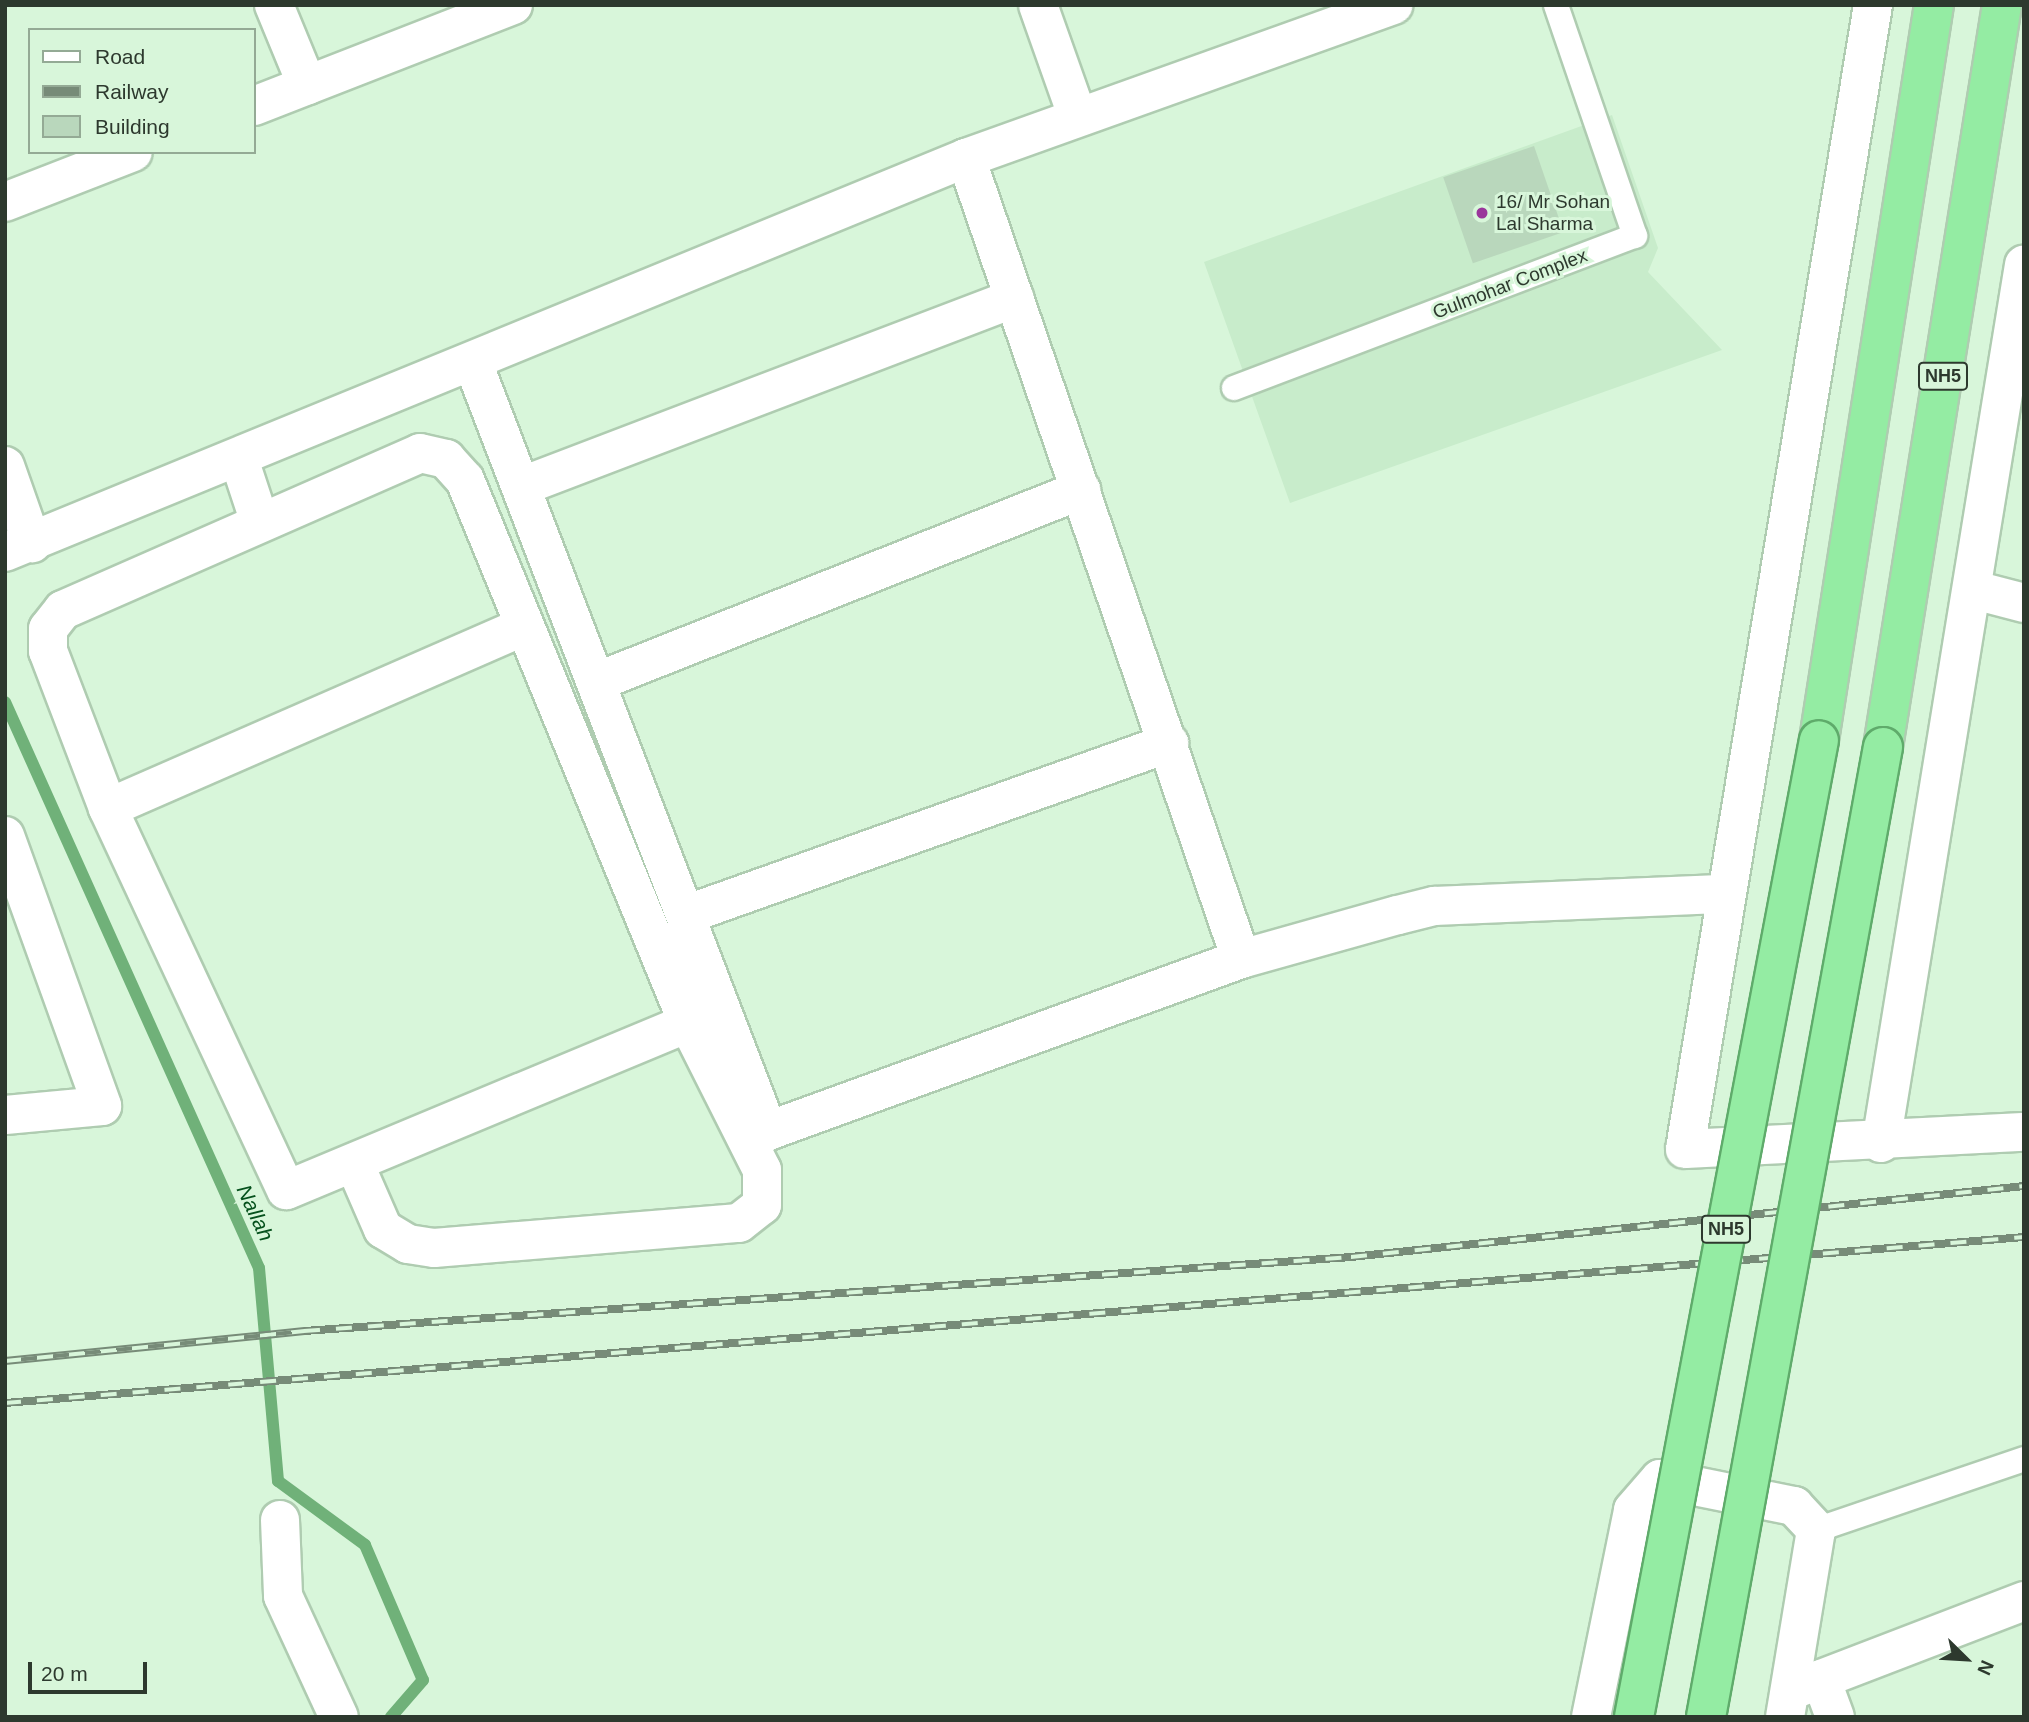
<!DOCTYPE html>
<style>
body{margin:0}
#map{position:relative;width:2029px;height:1722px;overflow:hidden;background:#d8f6da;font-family:Arial,sans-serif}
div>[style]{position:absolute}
.built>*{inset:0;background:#c8eccb}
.stream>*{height:12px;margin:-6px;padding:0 6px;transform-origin:6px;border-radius:6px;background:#70b179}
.building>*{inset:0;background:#b9d7bc;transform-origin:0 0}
.roads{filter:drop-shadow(2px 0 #afccb1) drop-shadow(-2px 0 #afccb1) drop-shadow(0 2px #afccb1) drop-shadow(0 -2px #afccb1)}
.service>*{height:24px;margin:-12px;padding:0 12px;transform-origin:12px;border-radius:12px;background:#fff}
.minor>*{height:38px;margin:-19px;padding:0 19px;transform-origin:19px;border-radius:19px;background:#fff}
.tertiary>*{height:38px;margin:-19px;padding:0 19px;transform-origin:19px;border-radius:19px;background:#fff}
.trunk>*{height:38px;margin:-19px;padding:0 19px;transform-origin:19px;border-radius:19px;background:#94eca3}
.rail>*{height:8px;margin-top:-4px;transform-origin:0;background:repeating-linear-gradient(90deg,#d8f6da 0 16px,#778b78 0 32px);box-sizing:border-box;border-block:2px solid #778b78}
.bridges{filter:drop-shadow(2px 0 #5fab6b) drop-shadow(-2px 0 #5fab6b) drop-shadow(0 2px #5fab6b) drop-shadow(0 -2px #5fab6b)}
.trunk-bridge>*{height:38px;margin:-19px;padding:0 19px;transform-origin:19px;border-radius:19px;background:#94eca3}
.dots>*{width:19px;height:19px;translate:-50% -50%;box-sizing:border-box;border:4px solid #d8f6da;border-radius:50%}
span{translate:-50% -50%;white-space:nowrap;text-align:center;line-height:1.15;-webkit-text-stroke:6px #d8f6da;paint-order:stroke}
.shield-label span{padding:2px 5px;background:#d8f6da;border:2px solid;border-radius:5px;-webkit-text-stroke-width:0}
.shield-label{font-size:18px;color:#2d392e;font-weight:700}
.poi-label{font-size:19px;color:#2d392e}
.left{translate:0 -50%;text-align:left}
.street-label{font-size:19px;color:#2d392e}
.water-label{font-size:21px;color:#06511d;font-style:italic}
.frame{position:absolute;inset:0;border:7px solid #2d392e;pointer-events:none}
.legend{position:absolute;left:28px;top:28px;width:228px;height:126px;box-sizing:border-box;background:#d8f6da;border:2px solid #94aa95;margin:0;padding:9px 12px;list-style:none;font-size:21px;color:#2d392e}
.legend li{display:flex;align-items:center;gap:14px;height:35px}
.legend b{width:35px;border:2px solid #94aa95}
.north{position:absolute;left:1931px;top:1624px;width:70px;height:70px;-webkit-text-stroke:5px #d8f6da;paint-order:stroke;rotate:114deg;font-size:19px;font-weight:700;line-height:28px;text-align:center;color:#2d392e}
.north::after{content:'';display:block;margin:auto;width:24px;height:32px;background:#2d392e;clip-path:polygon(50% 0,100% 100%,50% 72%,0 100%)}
.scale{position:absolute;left:28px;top:1662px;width:119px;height:32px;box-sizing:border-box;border:4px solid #2d392e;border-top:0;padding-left:9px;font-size:21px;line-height:24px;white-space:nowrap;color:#2d392e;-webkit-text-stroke:5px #d8f6da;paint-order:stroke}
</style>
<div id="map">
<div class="built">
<i style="clip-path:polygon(1612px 115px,1658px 248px,1648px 272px,1722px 350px,1290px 503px,1204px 262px)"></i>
</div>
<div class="stream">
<i style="left:5px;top:702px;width:620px;rotate:65.83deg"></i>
<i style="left:259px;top:1268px;width:214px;rotate:84.9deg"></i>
<i style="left:278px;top:1481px;width:108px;rotate:36.3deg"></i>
<i style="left:365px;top:1545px;width:147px;rotate:66.8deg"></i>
<i style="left:423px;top:1680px;width:49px;rotate:130.9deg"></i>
</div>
<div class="building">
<i style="left:1534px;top:146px;width:91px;height:96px;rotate:71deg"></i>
</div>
<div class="roads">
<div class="service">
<i style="left:1234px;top:388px;width:429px;rotate:-20.8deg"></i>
<i style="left:1635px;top:236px;width:244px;rotate:-108.9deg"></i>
<i style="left:1816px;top:1530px;width:220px;rotate:-18.8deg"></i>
</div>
<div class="minor">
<i style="left:274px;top:5px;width:87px;rotate:67.6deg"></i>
<i style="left:1038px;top:5px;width:117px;rotate:70.5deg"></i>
<i style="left:254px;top:106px;width:278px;rotate:-21.3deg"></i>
<i style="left:966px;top:158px;width:847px;rotate:71.05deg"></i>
<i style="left:5px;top:202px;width:137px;rotate:-21.3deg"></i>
<i style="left:473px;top:363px;width:823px;rotate:68.99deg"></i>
<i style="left:768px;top:1131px;width:503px;rotate:-19.98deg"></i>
<i style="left:1241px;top:959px;width:163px;rotate:-15.7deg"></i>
<i style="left:1398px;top:915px;width:38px;rotate:-14deg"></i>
<i style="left:1435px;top:906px;width:290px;rotate:-2.4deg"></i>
<i style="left:420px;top:453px;width:27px;rotate:13deg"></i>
<i style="left:446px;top:459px;width:28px;rotate:48deg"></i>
<i style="left:465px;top:480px;width:587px;rotate:67.67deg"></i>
<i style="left:688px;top:1023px;width:435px;rotate:157.4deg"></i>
<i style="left:286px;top:1190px;width:421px;rotate:-115deg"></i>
<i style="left:108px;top:808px;width:168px;rotate:-110.9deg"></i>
<i style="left:48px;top:651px;width:22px;rotate:-90deg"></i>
<i style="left:48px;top:629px;width:24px;rotate:-52deg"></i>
<i style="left:63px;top:610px;width:390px;rotate:-23.7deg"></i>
<i style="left:239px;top:459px;width:67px;rotate:71.8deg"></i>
<i style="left:5px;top:466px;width:82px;rotate:70.7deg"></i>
<i style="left:525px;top:485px;width:524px;rotate:-20.89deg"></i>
<i style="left:5px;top:552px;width:1039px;rotate:-22.29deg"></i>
<i style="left:966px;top:158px;width:454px;rotate:-19.7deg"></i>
<i style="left:1974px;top:590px;width:52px;rotate:14.6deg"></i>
<i style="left:596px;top:682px;width:522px;rotate:-21.6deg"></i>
<i style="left:108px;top:808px;width:454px;rotate:-23.6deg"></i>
<i style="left:5px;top:836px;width:287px;rotate:70.2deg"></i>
<i style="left:102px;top:1106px;width:97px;rotate:174.7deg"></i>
<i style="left:685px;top:915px;width:514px;rotate:-19.56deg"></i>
<i style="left:355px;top:1165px;width:70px;rotate:66.4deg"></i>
<i style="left:383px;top:1229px;width:29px;rotate:31deg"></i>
<i style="left:408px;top:1244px;width:26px;rotate:9deg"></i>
<i style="left:434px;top:1248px;width:306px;rotate:-4.7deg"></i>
<i style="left:739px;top:1223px;width:29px;rotate:-38deg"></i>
<i style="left:762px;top:1205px;width:35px;rotate:-90deg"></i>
<i style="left:762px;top:1170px;width:165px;rotate:-116.7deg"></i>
<i style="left:280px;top:1520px;width:76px;rotate:87.7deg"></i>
<i style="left:283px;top:1596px;width:133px;rotate:65.2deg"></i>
<i style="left:1821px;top:1679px;width:40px;rotate:69.8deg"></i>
<i style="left:1790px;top:1691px;width:251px;rotate:-21deg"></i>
</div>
<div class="tertiary">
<i style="left:1873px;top:5px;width:1159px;rotate:99.33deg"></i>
<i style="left:1685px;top:1149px;width:339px;rotate:-2.9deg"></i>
<i style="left:1881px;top:1143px;width:890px;rotate:-80.75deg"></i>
<i style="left:1591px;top:1717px;width:211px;rotate:-78.5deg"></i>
<i style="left:1633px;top:1510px;width:41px;rotate:-48.9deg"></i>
<i style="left:1660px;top:1479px;width:137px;rotate:11.4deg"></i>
<i style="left:1794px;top:1506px;width:33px;rotate:47deg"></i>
<i style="left:1816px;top:1530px;width:190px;rotate:99.4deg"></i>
</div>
<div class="trunk">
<i style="left:1819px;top:740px;width:744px;rotate:-81.11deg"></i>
<i style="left:1883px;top:747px;width:751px;rotate:-80.89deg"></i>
</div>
</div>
<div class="rail">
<i style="left:5px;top:1361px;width:301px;rotate:-5.7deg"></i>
<i style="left:304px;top:1331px;width:1050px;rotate:-4.04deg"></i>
<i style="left:1351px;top:1257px;width:677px;rotate:-6.02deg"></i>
<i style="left:5px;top:1403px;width:2026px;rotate:-4.7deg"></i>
</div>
<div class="bridges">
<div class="trunk-bridge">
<i style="left:1634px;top:1717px;width:994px;rotate:-79.28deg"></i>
<i style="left:1706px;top:1717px;width:986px;rotate:-79.66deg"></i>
</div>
</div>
<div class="dots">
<i style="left:1482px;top:213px;background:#9a369b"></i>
</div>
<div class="shield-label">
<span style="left:1943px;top:376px">NH5</span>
<span style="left:1726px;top:1229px">NH5</span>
</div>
<div class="poi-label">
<span class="left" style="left:1496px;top:213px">16/ Mr Sohan<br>Lal Sharma</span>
</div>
<div class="street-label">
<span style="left:1510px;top:284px;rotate:-21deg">Gulmohar Complex</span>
</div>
<div class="water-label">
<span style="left:255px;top:1213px;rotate:65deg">Nallah</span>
</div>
<div class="frame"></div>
<ul class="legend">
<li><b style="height:9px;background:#fff"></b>Road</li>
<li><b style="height:9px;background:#778b78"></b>Railway</li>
<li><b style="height:19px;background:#b9d7bc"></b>Building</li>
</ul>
<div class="north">N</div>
<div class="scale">20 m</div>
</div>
